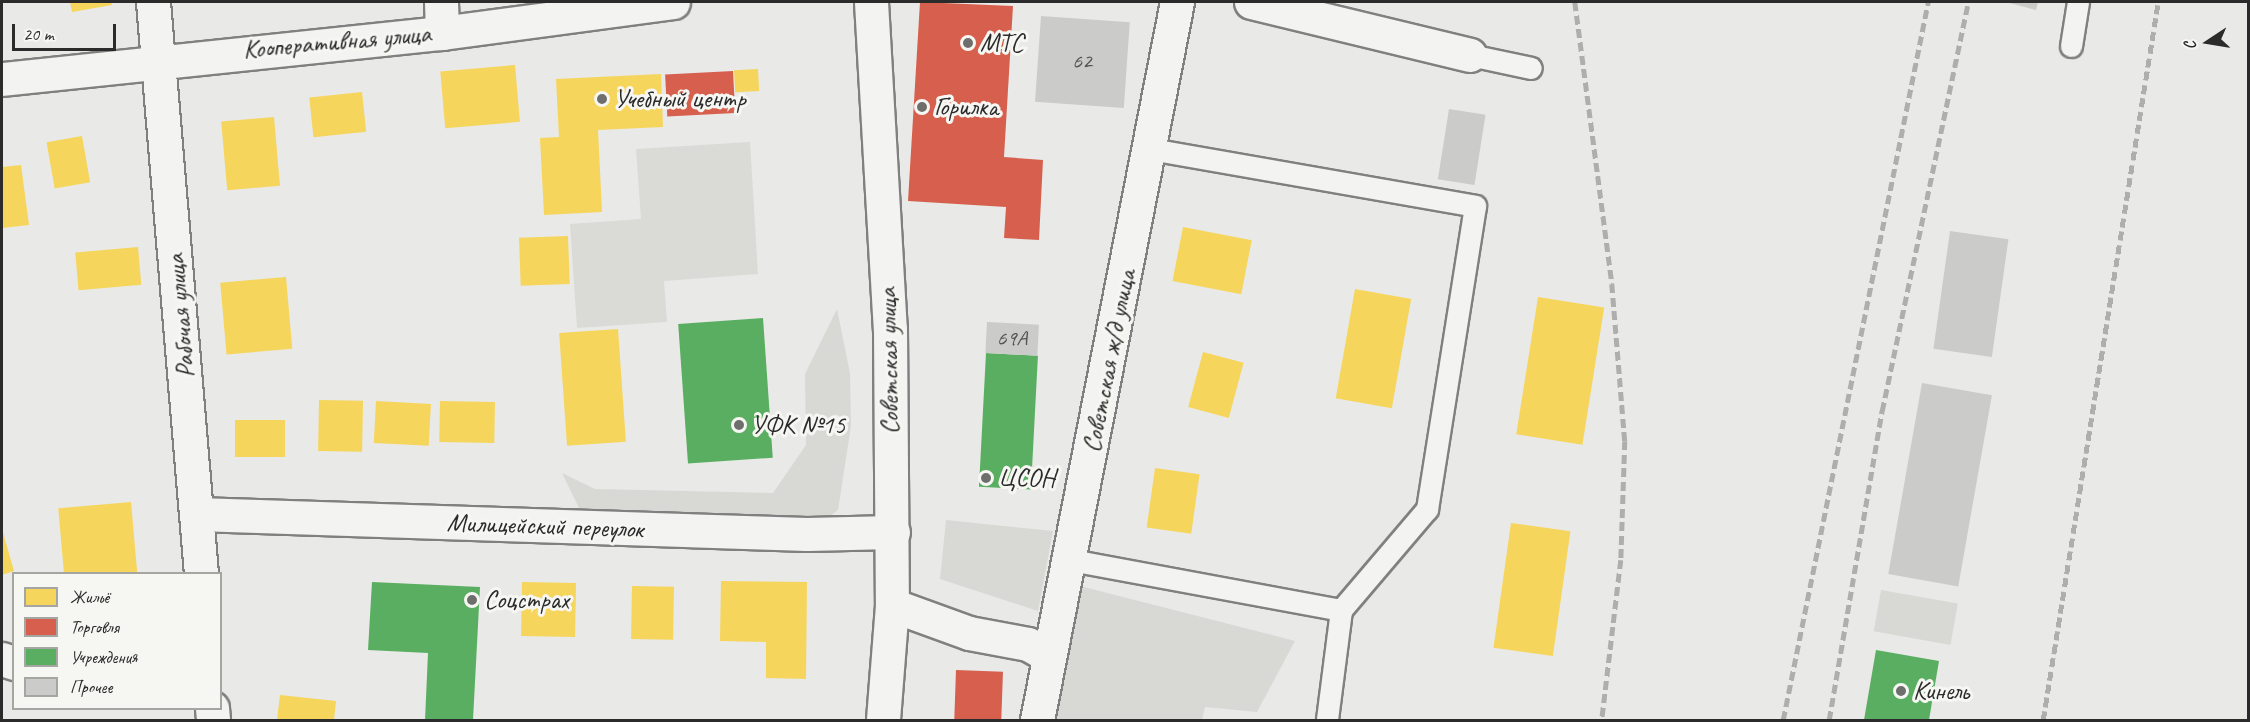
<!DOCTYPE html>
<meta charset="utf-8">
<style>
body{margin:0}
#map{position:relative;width:2250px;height:722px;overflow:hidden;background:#e9e9e7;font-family:Caveat,sans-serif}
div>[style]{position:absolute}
.built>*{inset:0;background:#dadad7}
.green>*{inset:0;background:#d8d8d5;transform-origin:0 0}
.homes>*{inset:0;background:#f6d55c;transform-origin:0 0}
.shops>*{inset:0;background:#d6604d;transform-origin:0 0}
.public>*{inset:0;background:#5aae61;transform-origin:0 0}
.building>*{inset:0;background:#cbcbca;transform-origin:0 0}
.roads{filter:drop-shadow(2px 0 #808080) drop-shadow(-2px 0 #808080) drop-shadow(0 2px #808080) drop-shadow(0 -2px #808080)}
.lane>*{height:21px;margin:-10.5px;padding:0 10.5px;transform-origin:10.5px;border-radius:10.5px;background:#f3f3f1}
.street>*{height:33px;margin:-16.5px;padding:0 16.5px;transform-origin:16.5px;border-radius:16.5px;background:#f3f3f1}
.secondary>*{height:33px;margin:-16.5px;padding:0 16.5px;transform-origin:16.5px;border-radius:16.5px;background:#f3f3f1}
.rail>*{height:4.5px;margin-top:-2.25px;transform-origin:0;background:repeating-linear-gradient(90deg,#aeaead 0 9px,transparent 0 13.5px)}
.dots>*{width:16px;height:16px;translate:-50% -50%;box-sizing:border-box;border:3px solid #f6f6f2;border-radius:50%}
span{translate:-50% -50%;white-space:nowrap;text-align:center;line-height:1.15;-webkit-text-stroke:6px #f6f6f2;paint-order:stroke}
.number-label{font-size:22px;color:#535353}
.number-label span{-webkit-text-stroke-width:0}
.street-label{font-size:26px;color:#2b2b2b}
.poi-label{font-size:26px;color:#2b2b2b}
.left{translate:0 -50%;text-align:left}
.frame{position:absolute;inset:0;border:3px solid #2b2b2b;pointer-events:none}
.legend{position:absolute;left:12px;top:572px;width:210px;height:138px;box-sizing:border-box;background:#f6f6f2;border:2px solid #a5a5a2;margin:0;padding:8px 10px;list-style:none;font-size:18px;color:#2b2b2b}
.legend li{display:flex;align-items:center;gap:12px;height:30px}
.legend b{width:30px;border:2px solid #a5a5a2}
.north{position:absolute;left:2178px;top:12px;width:60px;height:60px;-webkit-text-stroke:4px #f6f6f2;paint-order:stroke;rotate:258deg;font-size:16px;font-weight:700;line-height:24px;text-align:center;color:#2b2b2b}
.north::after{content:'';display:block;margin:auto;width:21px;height:27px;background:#2b2b2b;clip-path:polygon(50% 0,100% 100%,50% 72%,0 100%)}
.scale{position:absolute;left:12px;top:24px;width:104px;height:27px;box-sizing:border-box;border:3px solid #2b2b2b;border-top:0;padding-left:8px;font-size:18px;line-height:21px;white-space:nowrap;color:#2b2b2b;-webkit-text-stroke:4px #f6f6f2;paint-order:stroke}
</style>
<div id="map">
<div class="built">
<i style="clip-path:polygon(750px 142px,758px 274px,664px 281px,667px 322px,577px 328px,570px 224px,641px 219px,636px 149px)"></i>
</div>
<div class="green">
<i style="clip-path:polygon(837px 309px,850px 373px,851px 426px,838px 510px,807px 534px,581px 512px,562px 473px,595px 489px,773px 493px,806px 445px,805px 374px)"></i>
<i style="clip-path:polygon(946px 520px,1053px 531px,1038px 611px,940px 579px)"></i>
<i style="clip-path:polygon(1080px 586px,1295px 641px,1257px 712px,1205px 707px,1202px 720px,1056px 720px)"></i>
<i style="left:1881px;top:590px;width:78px;height:42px;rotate:10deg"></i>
</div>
<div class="homes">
<i style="clip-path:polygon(70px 2px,111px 2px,112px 5px,72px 12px)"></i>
<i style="left:515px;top:65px;width:57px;height:75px;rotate:85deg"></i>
<i style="left:758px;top:69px;width:22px;height:24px;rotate:87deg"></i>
<i style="clip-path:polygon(661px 74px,663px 127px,598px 130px,602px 212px,544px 215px,540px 138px,559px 137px,556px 79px)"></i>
<i style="left:362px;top:92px;width:40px;height:53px;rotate:84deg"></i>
<i style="left:274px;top:117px;width:69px;height:53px;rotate:85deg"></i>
<i style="left:82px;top:136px;width:47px;height:36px;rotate:80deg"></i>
<i style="clip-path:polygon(21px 165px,29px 225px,2px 228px,2px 167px)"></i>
<i style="left:1183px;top:227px;width:70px;height:55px;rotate:11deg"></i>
<i style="left:568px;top:236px;width:48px;height:49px;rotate:88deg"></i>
<i style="left:138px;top:247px;width:38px;height:63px;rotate:85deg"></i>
<i style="left:286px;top:277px;width:72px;height:66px;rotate:85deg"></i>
<i style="left:1355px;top:289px;width:57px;height:111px;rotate:10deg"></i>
<i style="left:1538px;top:297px;width:67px;height:139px;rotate:9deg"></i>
<i style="left:618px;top:329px;width:113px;height:59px;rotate:86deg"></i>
<i style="left:1203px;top:352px;width:42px;height:57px;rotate:15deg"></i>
<i style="left:319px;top:400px;width:44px;height:51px;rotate:1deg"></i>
<i style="left:376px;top:401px;width:55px;height:42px;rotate:3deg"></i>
<i style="left:440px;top:401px;width:55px;height:41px;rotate:1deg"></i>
<i style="left:235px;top:420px;width:50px;height:37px"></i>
<i style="left:1155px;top:468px;width:45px;height:60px;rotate:8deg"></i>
<i style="left:131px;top:502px;width:72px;height:73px;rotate:85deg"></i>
<i style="left:1511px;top:523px;width:60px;height:126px;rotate:8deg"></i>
<i style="clip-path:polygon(2px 529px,14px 571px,2px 575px)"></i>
<i style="clip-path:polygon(721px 581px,807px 582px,806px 679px,766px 678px,766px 642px,720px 641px)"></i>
<i style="left:522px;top:582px;width:54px;height:54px;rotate:1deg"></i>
<i style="left:632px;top:586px;width:42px;height:53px;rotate:1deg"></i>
<i style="clip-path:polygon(280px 695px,336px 701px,334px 720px,277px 720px)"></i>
</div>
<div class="shops">
<i style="clip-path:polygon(920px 2px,1013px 6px,1004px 157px,1043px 160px,1039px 240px,1004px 238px,1006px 207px,908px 201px)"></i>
<i style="left:733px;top:71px;width:42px;height:68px;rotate:87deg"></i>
<i style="left:956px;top:670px;width:47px;height:50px;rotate:2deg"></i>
</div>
<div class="public">
<i style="left:763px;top:318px;width:140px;height:85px;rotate:86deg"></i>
<i style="left:986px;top:353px;width:52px;height:134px;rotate:3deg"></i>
<i style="clip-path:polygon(372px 582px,480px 587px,473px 720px,425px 720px,428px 653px,368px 650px)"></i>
<i style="clip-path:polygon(1876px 650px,1939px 661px,1929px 720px,1864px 720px)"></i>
</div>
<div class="building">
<i style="clip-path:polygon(2006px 2px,2038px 2px,2036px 10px)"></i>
<i style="left:1041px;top:16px;width:89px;height:86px;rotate:4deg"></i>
<i style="left:1449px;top:109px;width:37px;height:71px;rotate:9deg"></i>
<i style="left:1950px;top:231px;width:59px;height:119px;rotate:8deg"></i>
<i style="left:987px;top:322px;width:52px;height:31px;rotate:3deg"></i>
<i style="left:1922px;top:383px;width:71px;height:194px;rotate:10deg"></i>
</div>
<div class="roads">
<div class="lane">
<i style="left:2071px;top:46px;width:45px;rotate:-81deg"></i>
<i style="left:1470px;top:55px;width:62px;rotate:12deg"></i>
<i style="left:1150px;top:149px;width:330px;rotate:9.9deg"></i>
<i style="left:1475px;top:206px;width:307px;rotate:99deg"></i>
<i style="left:1427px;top:509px;width:133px;rotate:130.4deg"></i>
<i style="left:1071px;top:560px;width:275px;rotate:10.5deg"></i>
<i style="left:1341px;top:610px;width:111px;rotate:97.3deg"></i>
</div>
<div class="street">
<i style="left:153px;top:2px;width:574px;rotate:85.2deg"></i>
<i style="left:441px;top:2px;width:31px;rotate:88deg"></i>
<i style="left:1251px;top:2px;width:225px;rotate:13.6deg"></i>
<i style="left:197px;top:514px;width:610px;rotate:1.88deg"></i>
<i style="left:807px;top:534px;width:86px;rotate:-1.3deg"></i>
<i style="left:892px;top:605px;width:82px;rotate:20deg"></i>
<i style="left:969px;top:633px;width:60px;rotate:10.6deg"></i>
<i style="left:1028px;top:644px;width:24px;rotate:30deg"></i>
<i style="left:2px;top:659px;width:13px;rotate:18deg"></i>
<i style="left:212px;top:708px;width:12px;rotate:85deg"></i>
<i style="left:1037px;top:720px;width:732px;rotate:-78.97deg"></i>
</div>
<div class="secondary">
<i style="left:871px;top:2px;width:328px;rotate:86.7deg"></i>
<i style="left:890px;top:329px;width:276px;rotate:89.6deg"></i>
<i style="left:892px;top:605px;width:115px;rotate:94.5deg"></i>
<i style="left:2px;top:79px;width:442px;rotate:-6deg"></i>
<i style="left:442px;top:33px;width:233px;rotate:-7.6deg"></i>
</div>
</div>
<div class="rail">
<i style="left:1575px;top:2px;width:284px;rotate:82.5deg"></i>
<i style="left:1612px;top:284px;width:158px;rotate:85.3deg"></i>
<i style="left:1625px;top:441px;width:119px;rotate:91.9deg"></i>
<i style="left:1621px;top:560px;width:161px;rotate:96.8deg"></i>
<i style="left:1783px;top:720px;width:732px;rotate:-78.58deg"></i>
<i style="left:1829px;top:720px;width:314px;rotate:-80.3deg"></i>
<i style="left:1882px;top:411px;width:418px;rotate:-78.1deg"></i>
<i style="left:2043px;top:720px;width:727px;rotate:-80.9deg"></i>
</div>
<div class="dots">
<i style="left:968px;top:43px;background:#6e6e6d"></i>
<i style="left:602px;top:99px;background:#6e6e6d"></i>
<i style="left:922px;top:107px;background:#6e6e6d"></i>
<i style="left:739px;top:425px;background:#6e6e6d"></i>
<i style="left:986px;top:478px;background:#6e6e6d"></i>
<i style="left:472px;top:600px;background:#6e6e6d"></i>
<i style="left:1901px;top:691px;background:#6e6e6d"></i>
</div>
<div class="number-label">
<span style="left:1082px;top:62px">62</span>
<span style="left:1012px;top:339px">69А</span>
</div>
<div class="street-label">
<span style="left:337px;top:42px;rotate:-5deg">Кооперативная улица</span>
<span style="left:181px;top:316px;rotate:-95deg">Рабочая улица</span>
<span style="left:889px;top:361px;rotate:-91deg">Советская улица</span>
<span style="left:1109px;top:361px;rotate:-79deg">Советская ж/д улица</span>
<span style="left:545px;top:526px;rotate:2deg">Милицейский переулок</span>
</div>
<div class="poi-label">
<span class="left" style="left:980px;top:43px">МТС</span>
<span class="left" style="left:614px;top:99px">Учебный центр</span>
<span class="left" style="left:934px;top:107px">Горилка</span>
<span class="left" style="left:751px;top:425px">УФК №15</span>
<span class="left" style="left:998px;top:478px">ЦСОН</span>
<span class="left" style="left:484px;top:600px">Соцстрах</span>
<span class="left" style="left:1913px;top:691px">Кинель</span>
</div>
<div class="frame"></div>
<ul class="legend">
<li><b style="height:16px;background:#f6d55c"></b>Жильё</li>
<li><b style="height:16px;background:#d6604d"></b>Торговля</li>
<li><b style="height:16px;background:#5aae61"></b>Учреждения</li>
<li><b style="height:16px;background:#cbcbca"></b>Прочее</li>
</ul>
<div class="north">С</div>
<div class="scale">20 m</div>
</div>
